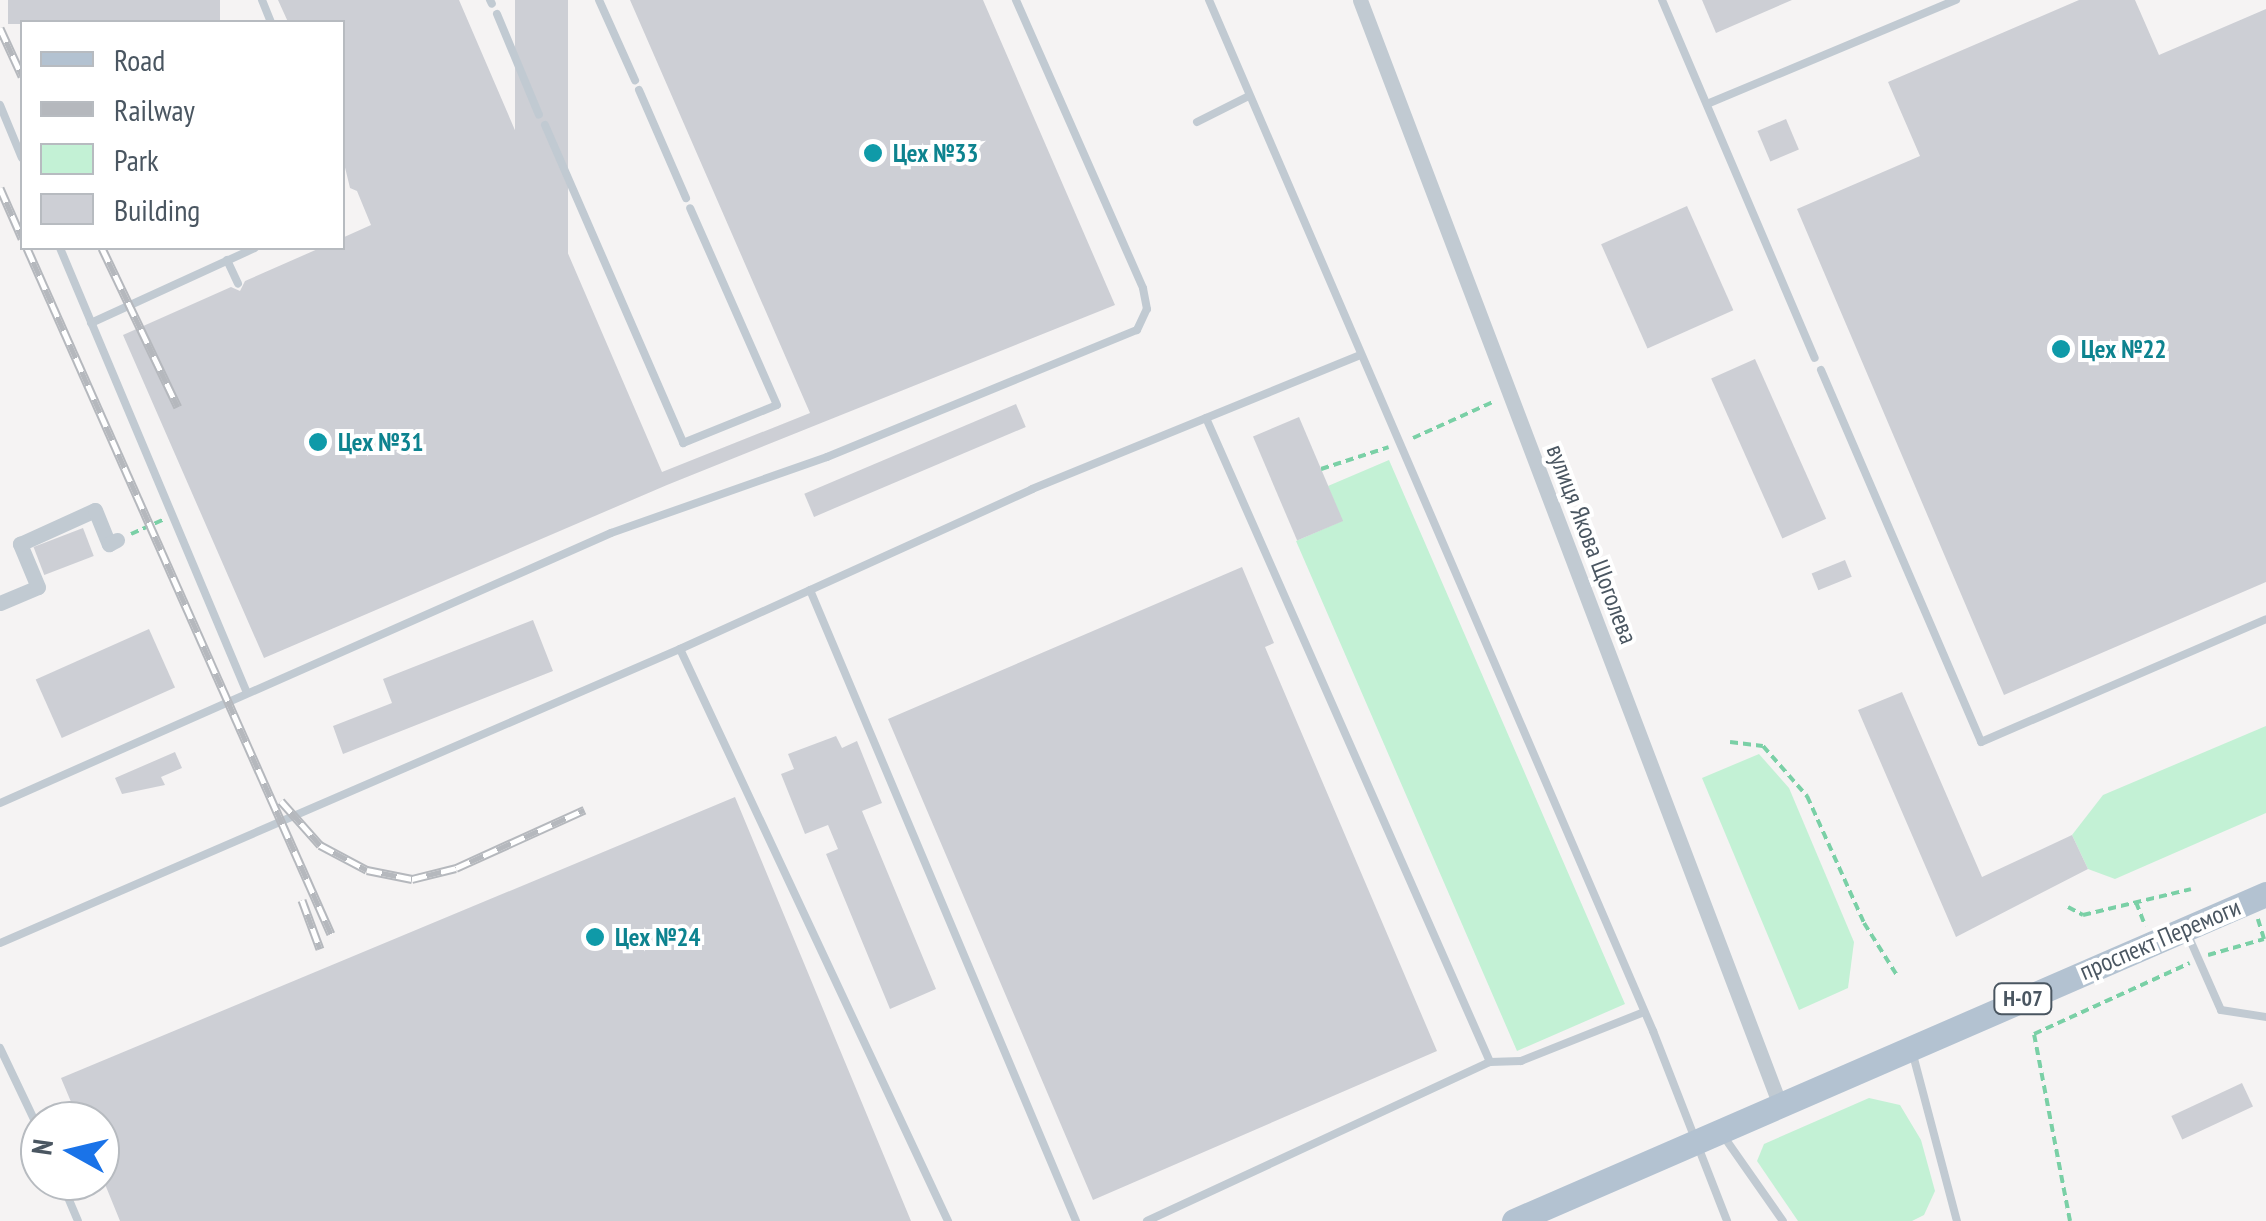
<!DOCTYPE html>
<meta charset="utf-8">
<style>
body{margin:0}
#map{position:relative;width:2266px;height:1221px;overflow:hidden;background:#f5f3f3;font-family:"PT Sans Narrow",sans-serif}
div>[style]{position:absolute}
.green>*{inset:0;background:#c3f1d5}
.building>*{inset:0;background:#cdcfd5;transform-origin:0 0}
.path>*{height:4px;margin-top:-2px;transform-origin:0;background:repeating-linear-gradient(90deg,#7ad0a6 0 8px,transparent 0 13px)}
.lane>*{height:8px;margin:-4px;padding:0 4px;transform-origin:4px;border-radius:4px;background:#c1cad2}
.street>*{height:15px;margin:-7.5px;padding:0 7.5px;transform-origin:7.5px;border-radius:7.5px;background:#c1cad2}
.primary>*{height:25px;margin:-12.5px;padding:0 12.5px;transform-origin:12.5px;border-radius:12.5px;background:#b3c2d1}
.rail>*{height:9px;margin-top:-4.5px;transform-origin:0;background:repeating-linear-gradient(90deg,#fff 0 15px,#b5b8bd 0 30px);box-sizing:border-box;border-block:2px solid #b5b8bd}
.dots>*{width:28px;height:28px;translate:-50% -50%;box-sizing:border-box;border:5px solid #fff;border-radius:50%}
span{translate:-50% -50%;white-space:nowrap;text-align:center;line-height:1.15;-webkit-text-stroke:8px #fff;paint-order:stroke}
.shield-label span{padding:2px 8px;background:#fff;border:2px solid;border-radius:8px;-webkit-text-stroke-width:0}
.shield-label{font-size:22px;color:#4a5661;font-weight:700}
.culture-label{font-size:25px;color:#0d838f;font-weight:700}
.left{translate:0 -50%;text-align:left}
.street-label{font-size:25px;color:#4a5661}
.legend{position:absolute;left:20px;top:20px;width:325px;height:230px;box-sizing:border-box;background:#fff;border:2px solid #b7bbc0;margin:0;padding:12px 18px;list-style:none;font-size:30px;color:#4a5661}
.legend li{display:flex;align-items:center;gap:20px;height:50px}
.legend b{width:50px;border:2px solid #b7bbc0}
.north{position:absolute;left:20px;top:1101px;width:100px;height:100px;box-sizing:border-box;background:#fff;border:2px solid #b7bbc0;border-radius:50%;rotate:278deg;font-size:28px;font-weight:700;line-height:40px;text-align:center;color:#4a5661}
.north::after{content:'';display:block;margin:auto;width:35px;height:45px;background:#1a73e8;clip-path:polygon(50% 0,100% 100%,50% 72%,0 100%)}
</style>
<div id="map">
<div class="green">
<i style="clip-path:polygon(1389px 460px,1625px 1004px,1517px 1051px,1296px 541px,1342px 521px,1328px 486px)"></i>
<i style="clip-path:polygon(2266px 726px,2266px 813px,2115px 879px,2088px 869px,2072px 835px,2103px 795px)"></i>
<i style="clip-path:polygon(1759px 754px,1789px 788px,1854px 942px,1848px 988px,1799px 1010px,1702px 778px)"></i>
<i style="clip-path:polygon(1869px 1098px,1900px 1105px,1921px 1140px,1935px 1191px,1924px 1215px,1912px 1221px,1798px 1221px,1757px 1161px,1764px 1144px)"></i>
</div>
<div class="building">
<i style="left:8px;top:0;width:212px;height:24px"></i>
<i style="clip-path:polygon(278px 0,459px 0,662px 472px,810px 413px,630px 0,983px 0,1115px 305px,667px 485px,264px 658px,123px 335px,231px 287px,240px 291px,245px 281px,320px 248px,342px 248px,342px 238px,371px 225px,357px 191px,350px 188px,342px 155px,342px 22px,288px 22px)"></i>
<i style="left:515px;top:0;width:53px;height:446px"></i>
<i style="clip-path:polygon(1702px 0,1792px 0,1716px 33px)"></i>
<i style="clip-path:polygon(2079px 0,2135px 0,2159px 55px,2266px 9px,2266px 582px,2004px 695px,1797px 209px,1920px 156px,1888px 82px)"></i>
<i style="left:1786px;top:119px;width:33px;height:31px;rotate:67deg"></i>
<i style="left:1687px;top:206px;width:114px;height:94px;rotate:66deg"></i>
<i style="left:1755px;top:359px;width:175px;height:48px;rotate:66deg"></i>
<i style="left:1016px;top:404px;width:25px;height:230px;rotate:67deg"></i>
<i style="left:1299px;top:417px;width:113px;height:50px;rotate:67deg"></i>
<i style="left:83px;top:528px;width:30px;height:53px;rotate:69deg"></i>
<i style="left:1845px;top:560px;width:18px;height:36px;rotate:68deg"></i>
<i style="clip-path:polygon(1242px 567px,1274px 643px,1265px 647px,1437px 1051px,1093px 1200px,888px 719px)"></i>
<i style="clip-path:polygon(533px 620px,553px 671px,343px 754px,333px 726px,392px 703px,383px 679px)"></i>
<i style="left:149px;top:629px;width:64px;height:124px;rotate:66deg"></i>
<i style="clip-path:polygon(1902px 692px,1982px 877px,2072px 835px,2088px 869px,1956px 937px,1858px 710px)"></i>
<i style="clip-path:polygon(836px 736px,842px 748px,857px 741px,882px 803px,862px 811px,936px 989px,890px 1009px,826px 854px,838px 849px,828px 825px,805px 834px,781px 774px,794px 769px,788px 754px)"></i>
<i style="clip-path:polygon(175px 752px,182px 768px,161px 777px,165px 785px,122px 794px,115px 778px)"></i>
<i style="clip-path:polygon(735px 797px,911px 1221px,120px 1221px,100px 1172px,100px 1121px,79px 1121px,61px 1078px)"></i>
<i style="left:2242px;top:1083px;width:26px;height:78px;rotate:65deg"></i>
</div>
<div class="path">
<i style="left:1413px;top:438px;width:90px;rotate:-24.3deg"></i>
<i style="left:1321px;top:469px;width:71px;rotate:-17.9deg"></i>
<i style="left:131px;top:534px;width:35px;rotate:-24deg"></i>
<i style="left:1730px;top:742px;width:33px;rotate:7deg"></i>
<i style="left:1763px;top:746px;width:67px;rotate:48.7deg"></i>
<i style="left:1807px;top:796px;width:139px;rotate:65.8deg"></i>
<i style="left:1864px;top:923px;width:64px;rotate:57.8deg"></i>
<i style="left:2136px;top:902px;width:26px;rotate:69deg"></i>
<i style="left:2068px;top:907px;width:17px;rotate:28deg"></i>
<i style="left:2083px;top:915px;width:111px;rotate:-13.5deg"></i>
<i style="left:2208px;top:955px;width:58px;rotate:-15.9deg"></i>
<i style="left:2264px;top:939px;width:21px;rotate:-107deg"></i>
<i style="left:2070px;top:1221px;width:190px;rotate:-100.9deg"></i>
<i style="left:2034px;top:1034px;width:171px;rotate:-24.5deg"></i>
</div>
<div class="lane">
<i style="left:262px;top:0;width:24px;rotate:68deg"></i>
<i style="left:490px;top:0;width:4px;rotate:63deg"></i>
<i style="left:599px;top:0;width:88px;rotate:65.8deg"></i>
<i style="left:1209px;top:0;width:1123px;rotate:66.7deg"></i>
<i style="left:1653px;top:1031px;width:204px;rotate:68.7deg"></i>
<i style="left:1662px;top:0;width:389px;rotate:66.9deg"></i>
<i style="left:497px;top:14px;width:109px;rotate:67.4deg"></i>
<i style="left:639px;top:90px;width:118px;rotate:66.5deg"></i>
<i style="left:1707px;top:104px;width:270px;rotate:-22.7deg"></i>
<i style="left:0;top:105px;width:57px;rotate:67.5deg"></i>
<i style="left:1197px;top:122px;width:58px;rotate:-26.6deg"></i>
<i style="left:545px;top:125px;width:347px;rotate:66.5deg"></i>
<i style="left:683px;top:443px;width:101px;rotate:-22deg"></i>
<i style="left:777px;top:405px;width:215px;rotate:-113.8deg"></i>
<i style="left:60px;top:248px;width:480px;rotate:67.2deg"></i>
<i style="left:227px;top:260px;width:26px;rotate:65deg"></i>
<i style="left:91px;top:323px;width:180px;rotate:-24.6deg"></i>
<i style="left:1821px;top:370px;width:405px;rotate:66.7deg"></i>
<i style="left:1981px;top:742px;width:310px;rotate:-23.3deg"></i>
<i style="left:1206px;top:418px;width:704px;rotate:66.2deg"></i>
<i style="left:810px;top:590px;width:685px;rotate:67.14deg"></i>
<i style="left:680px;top:649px;width:632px;rotate:64.9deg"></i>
<i style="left:0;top:803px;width:668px;rotate:-23.84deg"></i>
<i style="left:611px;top:533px;width:229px;rotate:-19.4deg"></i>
<i style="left:827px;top:457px;width:335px;rotate:-22.3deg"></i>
<i style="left:1137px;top:330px;width:23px;rotate:-65deg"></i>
<i style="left:1147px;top:309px;width:21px;rotate:-101deg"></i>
<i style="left:1143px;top:288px;width:315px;rotate:-113.8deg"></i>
<i style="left:2187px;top:933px;width:84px;rotate:66.2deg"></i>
<i style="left:2221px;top:1010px;width:46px;rotate:8.8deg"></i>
<i style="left:0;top:943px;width:741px;rotate:-23.38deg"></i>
<i style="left:680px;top:649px;width:387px;rotate:-24.4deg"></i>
<i style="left:1032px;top:489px;width:354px;rotate:-22.2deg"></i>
<i style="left:0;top:1048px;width:93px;rotate:64.5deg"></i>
<i style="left:1912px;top:1051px;width:176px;rotate:75.2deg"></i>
<i style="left:1722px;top:1134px;width:106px;rotate:55deg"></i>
<i style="left:61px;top:1181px;width:43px;rotate:67deg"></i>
<i style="left:1147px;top:1221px;width:378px;rotate:-24.9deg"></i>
<i style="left:1490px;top:1062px;width:31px;rotate:-2deg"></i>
<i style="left:1521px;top:1061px;width:132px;rotate:-21.7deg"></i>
</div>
<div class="street">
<i style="left:1360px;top:0;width:1182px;rotate:69.19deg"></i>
<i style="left:0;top:603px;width:41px;rotate:-22.8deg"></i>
<i style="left:38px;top:587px;width:47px;rotate:-112.7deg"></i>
<i style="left:20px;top:544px;width:82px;rotate:-24.4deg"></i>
<i style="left:95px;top:510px;width:37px;rotate:68deg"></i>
<i style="left:109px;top:544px;width:9px;rotate:-27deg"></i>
</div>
<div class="primary">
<i style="left:1514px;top:1221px;width:820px;rotate:-23.5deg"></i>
</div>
<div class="rail">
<i style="left:0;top:28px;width:53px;rotate:65.4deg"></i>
<i style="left:0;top:188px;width:55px;rotate:66.3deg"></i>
<i style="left:27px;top:248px;width:750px;rotate:66.1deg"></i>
<i style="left:102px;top:248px;width:176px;rotate:64.5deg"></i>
<i style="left:281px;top:801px;width:59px;rotate:48.4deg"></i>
<i style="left:320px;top:845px;width:53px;rotate:28deg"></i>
<i style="left:367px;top:870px;width:46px;rotate:11.3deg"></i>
<i style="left:412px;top:879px;width:45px;rotate:-14deg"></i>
<i style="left:456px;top:868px;width:141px;rotate:-24.4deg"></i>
<i style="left:302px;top:900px;width:52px;rotate:69.8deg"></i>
</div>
<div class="dots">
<i style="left:873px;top:153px;background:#0f9aa8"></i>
<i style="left:2061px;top:349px;background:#0f9aa8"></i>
<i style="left:318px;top:442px;background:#0f9aa8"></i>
<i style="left:595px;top:937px;background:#0f9aa8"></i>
</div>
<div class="shield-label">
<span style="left:2023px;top:999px">Н-07</span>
</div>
<div class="culture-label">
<span class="left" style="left:893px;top:153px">Цех №33</span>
<span class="left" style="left:2081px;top:349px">Цех №22</span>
<span class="left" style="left:338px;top:442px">Цех №31</span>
<span class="left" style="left:615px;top:937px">Цех №24</span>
</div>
<div class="street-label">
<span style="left:1592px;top:544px;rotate:69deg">вулиця Якова Щоголева</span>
<span style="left:2160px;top:939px;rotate:-23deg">проспект Перемоги</span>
</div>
<ul class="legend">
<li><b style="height:12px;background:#b3c2d1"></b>Road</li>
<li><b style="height:12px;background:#b5b8bd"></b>Railway</li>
<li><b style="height:28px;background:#c3f1d5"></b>Park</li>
<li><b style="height:28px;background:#cdcfd5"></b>Building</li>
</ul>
<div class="north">N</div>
</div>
